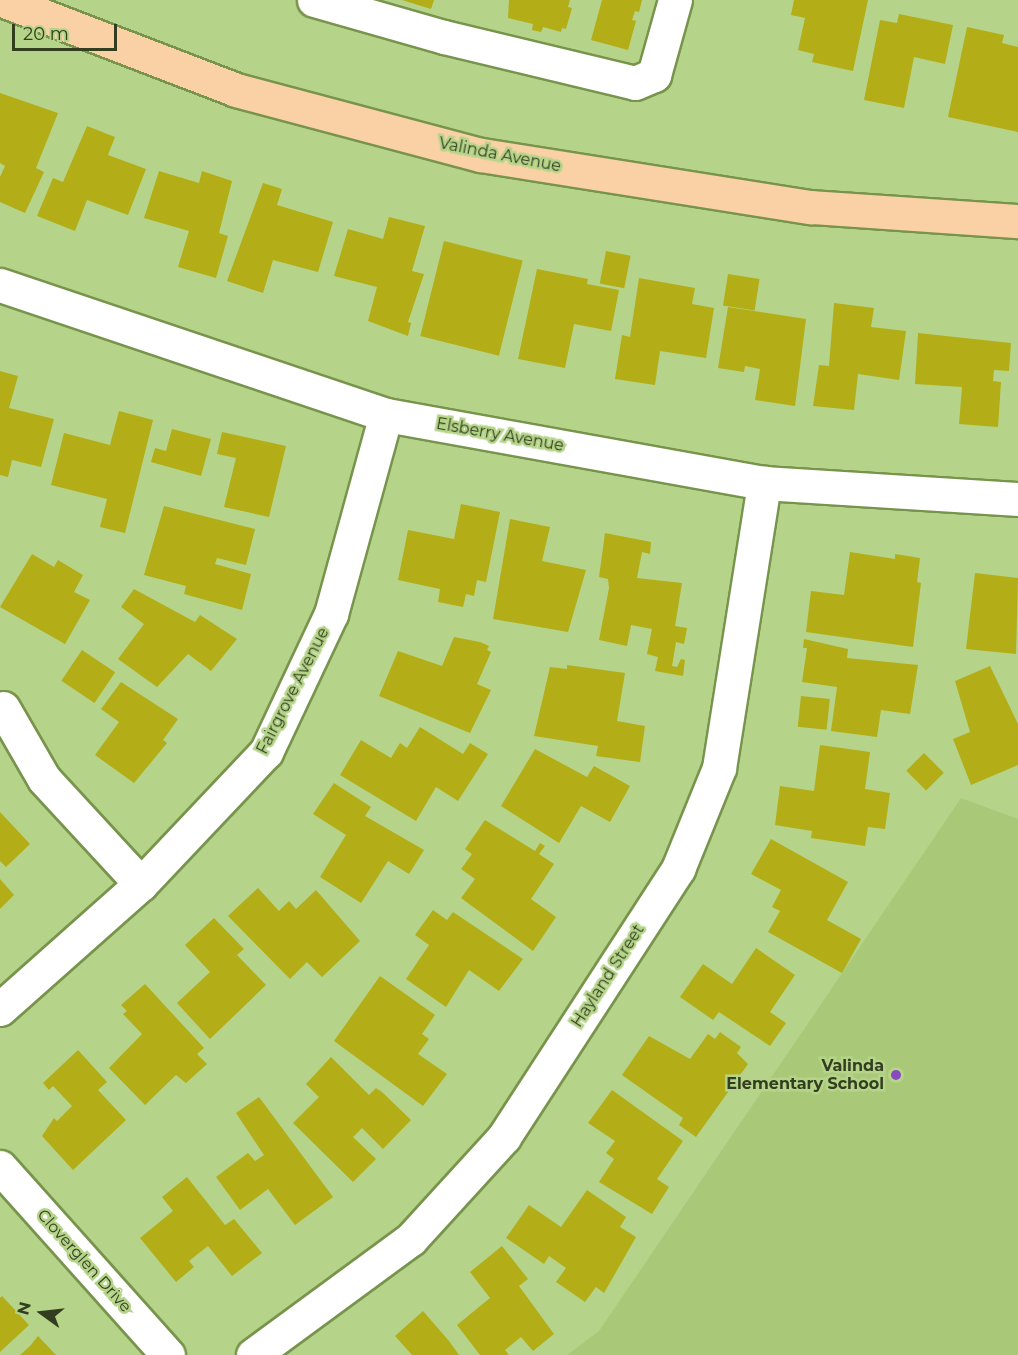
<!DOCTYPE html>
<style>
body{margin:0}
#map{position:relative;width:1018px;height:1355px;overflow:hidden;background:#b5d489;font-family:Montserrat,sans-serif}
div>[style]{position:absolute}
.built>*{inset:0;background:#a9c978}
.building>*{inset:0;background:#b3ad18;transform-origin:0 0}
.roads{filter:drop-shadow(2px 0 #78944c) drop-shadow(-2px 0 #78944c) drop-shadow(0 2px #78944c) drop-shadow(0 -2px #78944c)}
.minor>*{height:33px;margin:-16.5px;padding:0 16.5px;transform-origin:16.5px;border-radius:16.5px;background:#fff}
.major>*{height:33px;margin:-16.5px;padding:0 16.5px;transform-origin:16.5px;border-radius:16.5px;background:#f9d1a5}
.dots>*{width:16px;height:16px;translate:-50% -50%;box-sizing:border-box;border:3px solid #b5d489;border-radius:50%}
span{translate:-50% -50%;white-space:nowrap;text-align:center;line-height:1.15;-webkit-text-stroke:5px #b5d489;paint-order:stroke}
.street-label{font-size:16px;color:#323e1f}
.poi-label{font-size:16px;color:#323e1f;font-weight:700}
.right{translate:-100% -50%;text-align:right}
.north{position:absolute;left:12px;top:1283px;width:60px;height:60px;-webkit-text-stroke:4px #b5d489;paint-order:stroke;rotate:285deg;font-size:16px;font-weight:700;line-height:24px;text-align:center;color:#323e1f}
.north::after{content:'';display:block;margin:auto;width:21px;height:27px;background:#323e1f;clip-path:polygon(50% 0,100% 100%,50% 72%,0 100%)}
.scale{position:absolute;left:12px;top:24px;width:105px;height:27px;box-sizing:border-box;border:3px solid #323e1f;border-top:0;padding-left:8px;font-size:18px;line-height:21px;white-space:nowrap;color:#323e1f;-webkit-text-stroke:4px #b5d489;paint-order:stroke}
</style>
<div id="map">
<div class="built">
<i style="clip-path:polygon(961px 798px,1018px 819px,1018px 1355px,567px 1355px,599px 1331px)"></i>
</div>
<div class="building">
<i style="clip-path:polygon(402px 0,434px 0,431px 9px)"></i>
<i style="clip-path:polygon(509px 0,570px 0,568px 7px,572px 8px,566px 29px,562px 28px,561px 32px,543px 27px,541px 32px,532px 30px,533px 24px,508px 18px)"></i>
<i style="clip-path:polygon(602px 0,642px 0,639px 12px,635px 11px,632px 20px,636px 21px,628px 50px,591px 40px)"></i>
<i style="clip-path:polygon(794px 0,868px 0,853px 71px,812px 62px,814px 54px,798px 50px,805px 18px,791px 15px)"></i>
<i style="clip-path:polygon(899px 14px,953px 25px,945px 64px,914px 57px,904px 108px,864px 100px,880px 20px,897px 23px)"></i>
<i style="clip-path:polygon(967px 27px,1004px 35px,1002px 43px,1018px 47px,1018px 132px,948px 117px)"></i>
<i style="clip-path:polygon(0 93px,58px 113px,36px 168px,44px 172px,25px 213px,0 202px,0 177px,5px 166px,0 163px)"></i>
<i style="clip-path:polygon(87px 126px,115px 137px,108px 155px,146px 169px,128px 215px,87px 200px,75px 231px,37px 216px,53px 178px,63px 182px)"></i>
<i style="clip-path:polygon(159px 171px,199px 183px,202px 171px,232px 181px,219px 233px,228px 236px,216px 278px,178px 267px,189px 231px,144px 218px)"></i>
<i style="clip-path:polygon(263px 183px,282px 189px,277px 205px,333px 222px,318px 272px,273px 260px,263px 293px,227px 281px)"></i>
<i style="clip-path:polygon(389px 217px,425px 226px,412px 271px,424px 274px,408px 322px,411px 323px,408px 336px,368px 321px,377px 287px,334px 276px,348px 229px,383px 239px)"></i>
<i style="left:444px;top:241px;width:81px;height:98px;rotate:14deg"></i>
<i style="left:606px;top:251px;width:25px;height:33px;rotate:11deg"></i>
<i style="clip-path:polygon(537px 269px,588px 279px,587px 284px,619px 290px,611px 331px,574px 324px,565px 368px,518px 359px)"></i>
<i style="left:728px;top:274px;width:32px;height:32px;rotate:9deg"></i>
<i style="clip-path:polygon(639px 278px,695px 288px,692px 304px,714px 308px,706px 358px,660px 351px,655px 385px,615px 379px,622px 335px,630px 337px)"></i>
<i style="clip-path:polygon(834px 303px,874px 308px,871px 327px,906px 331px,899px 380px,858px 374px,854px 410px,813px 406px,819px 365px,829px 366px)"></i>
<i style="clip-path:polygon(728px 307px,806px 319px,795px 406px,755px 400px,760px 369px,745px 366px,744px 372px,718px 368px)"></i>
<i style="clip-path:polygon(918px 333px,1011px 343px,1009px 371px,994px 370px,993px 381px,1001px 382px,998px 427px,959px 424px,962px 387px,915px 384px)"></i>
<i style="clip-path:polygon(0 371px,18px 376px,9px 408px,54px 419px,41px 467px,12px 460px,8px 477px,0 475px)"></i>
<i style="clip-path:polygon(119px 411px,153px 420px,125px 533px,100px 527px,107px 499px,51px 485px,64px 433px,110px 445px)"></i>
<i style="clip-path:polygon(172px 429px,211px 439px,201px 476px,151px 462px,155px 448px,166px 451px)"></i>
<i style="clip-path:polygon(222px 432px,286px 446px,269px 517px,224px 507px,236px 458px,217px 454px)"></i>
<i style="clip-path:polygon(461px 504px,500px 512px,486px 582px,477px 580px,474px 596px,466px 594px,463px 607px,438px 602px,440px 589px,398px 580px,408px 530px,454px 539px)"></i>
<i style="clip-path:polygon(164px 506px,255px 529px,246px 565px,217px 558px,215px 564px,251px 574px,242px 610px,184px 594px,186px 586px,144px 575px)"></i>
<i style="clip-path:polygon(510px 519px,550px 527px,542px 561px,586px 570px,568px 632px,493px 619px)"></i>
<i style="clip-path:polygon(605px 533px,651px 542px,650px 554px,642px 552px,637px 578px,682px 583px,675px 626px,687px 628px,684px 644px,676px 642px,672px 666px,677px 667px,681px 659px,685px 660px,683px 676px,655px 671px,658px 657px,647px 654px,652px 629px,631px 625px,627px 646px,599px 640px,609px 588px,608px 579px,599px 577px)"></i>
<i style="clip-path:polygon(850px 552px,895px 559px,895px 554px,920px 558px,917px 582px,921px 583px,913px 647px,806px 632px,811px 591px,844px 595px)"></i>
<i style="clip-path:polygon(32px 554px,54px 567px,58px 560px,83px 575px,74px 592px,90px 600px,65px 644px,0 607px)"></i>
<i style="clip-path:polygon(975px 573px,1018px 578px,1016px 654px,966px 649px)"></i>
<i style="clip-path:polygon(134px 589px,195px 622px,200px 615px,237px 639px,211px 671px,188px 654px,157px 687px,118px 659px,144px 624px,121px 607px)"></i>
<i style="clip-path:polygon(454px 637px,480px 642px,489px 646px,487px 650px,491px 652px,477px 684px,491px 690px,470px 733px,379px 696px,398px 651px,442px 666px)"></i>
<i style="clip-path:polygon(804px 639px,848px 649px,847px 658px,918px 665px,910px 714px,881px 710px,877px 737px,831px 731px,837px 687px,802px 682px,807px 648px,803px 648px)"></i>
<i style="left:82px;top:650px;width:40px;height:37px;rotate:34deg"></i>
<i style="clip-path:polygon(567px 665px,625px 673px,617px 721px,645px 726px,640px 762px,596px 756px,598px 746px,534px 736px,550px 667px,567px 669px)"></i>
<i style="clip-path:polygon(990px 666px,1018px 724px,1018px 765px,971px 785px,953px 739px,970px 732px,955px 681px)"></i>
<i style="clip-path:polygon(121px 682px,178px 719px,163px 740px,167px 743px,134px 783px,95px 755px,119px 722px,101px 709px)"></i>
<i style="left:801px;top:696px;width:29px;height:31px;rotate:6deg"></i>
<i style="clip-path:polygon(420px 727px,463px 754px,470px 743px,488px 754px,458px 801px,436px 787px,416px 821px,340px 775px,361px 740px,391px 758px,400px 743px,407px 748px)"></i>
<i style="clip-path:polygon(820px 745px,870px 752px,865px 789px,890px 793px,885px 829px,868px 827px,865px 846px,811px 838px,812px 831px,775px 825px,780px 786px,814px 791px)"></i>
<i style="clip-path:polygon(535px 749px,587px 777px,594px 766px,630px 786px,610px 822px,581px 806px,559px 843px,501px 806px)"></i>
<i style="left:924px;top:753px;width:28px;height:25px;rotate:45deg"></i>
<i style="clip-path:polygon(334px 783px,371px 807px,365px 816px,424px 850px,409px 874px,388px 861px,361px 903px,320px 877px,346px 835px,313px 814px)"></i>
<i style="clip-path:polygon(0 812px,30px 844px,6px 867px,0 861px)"></i>
<i style="clip-path:polygon(485px 820px,535px 851px,540px 843px,545px 846px,539px 854px,554px 864px,531px 899px,556px 917px,533px 951px,461px 898px,475px 879px,461px 869px,472px 854px,465px 849px)"></i>
<i style="clip-path:polygon(771px 839px,848px 882px,827px 920px,861px 939px,842px 973px,768px 932px,780px 911px,772px 907px,781px 890px,751px 874px)"></i>
<i style="clip-path:polygon(0 879px,14px 895px,0 909px)"></i>
<i style="clip-path:polygon(258px 888px,279px 911px,289px 901px,296px 909px,316px 890px,360px 941px,322px 977px,307px 962px,290px 979px,228px 916px)"></i>
<i style="clip-path:polygon(433px 910px,447px 920px,453px 912px,523px 959px,499px 991px,469px 970px,446px 1007px,406px 979px,429px 945px,415px 935px)"></i>
<i style="clip-path:polygon(214px 918px,244px 949px,237px 955px,266px 985px,210px 1039px,177px 1003px,210px 972px,185px 945px)"></i>
<i style="clip-path:polygon(756px 948px,795px 975px,770px 1012px,786px 1023px,770px 1046px,719px 1012px,713px 1020px,680px 997px,703px 964px,732px 984px)"></i>
<i style="clip-path:polygon(380px 976px,435px 1015px,422px 1034px,429px 1039px,418px 1054px,447px 1074px,423px 1106px,334px 1041px)"></i>
<i style="clip-path:polygon(145px 984px,204px 1048px,197px 1054px,207px 1064px,186px 1083px,176px 1075px,145px 1105px,109px 1068px,142px 1034px,123px 1014px,127px 1011px,121px 1005px)"></i>
<i style="clip-path:polygon(720px 1032px,741px 1047px,737px 1053px,748px 1064px,696px 1137px,679px 1125px,683px 1118px,622px 1075px,649px 1036px,690px 1059px,708px 1034px,715px 1039px)"></i>
<i style="clip-path:polygon(78px 1050px,107px 1082px,98px 1090px,126px 1120px,73px 1170px,42px 1136px,54px 1118px,57px 1121px,72px 1106px,53px 1086px,49px 1090px,43px 1083px)"></i>
<i style="clip-path:polygon(331px 1057px,369px 1095px,376px 1088px,382px 1092px,411px 1120px,383px 1149px,362px 1128px,353px 1137px,376px 1159px,353px 1182px,293px 1123px,319px 1097px,306px 1084px)"></i>
<i style="clip-path:polygon(612px 1090px,683px 1141px,657px 1179px,669px 1187px,652px 1214px,599px 1182px,614px 1159px,606px 1153px,615px 1141px,588px 1123px)"></i>
<i style="clip-path:polygon(259px 1097px,333px 1197px,295px 1225px,268px 1189px,240px 1210px,216px 1177px,248px 1153px,255px 1161px,264px 1155px,236px 1113px)"></i>
<i style="clip-path:polygon(187px 1177px,225px 1225px,234px 1219px,262px 1253px,232px 1276px,208px 1246px,189px 1261px,194px 1267px,176px 1282px,140px 1238px,173px 1211px,162px 1197px)"></i>
<i style="clip-path:polygon(587px 1190px,626px 1217px,620px 1227px,636px 1237px,604px 1293px,596px 1287px,585px 1302px,556px 1282px,566px 1268px,549px 1256px,544px 1264px,506px 1238px,529px 1205px,561px 1227px)"></i>
<i style="clip-path:polygon(502px 1246px,528px 1279px,519px 1286px,554px 1334px,533px 1351px,521px 1337px,505px 1350px,509px 1355px,480px 1355px,457px 1325px,490px 1298px,470px 1272px)"></i>
<i style="clip-path:polygon(2px 1296px,29px 1325px,0 1352px,0 1298px)"></i>
<i style="clip-path:polygon(423px 1311px,449px 1341px,459px 1355px,412px 1355px,395px 1336px)"></i>
<i style="clip-path:polygon(38px 1336px,56px 1355px,20px 1355px,30px 1346px)"></i>
</div>
<div class="roads">
<div class="minor">
<i style="left:314px;top:0;width:135px;rotate:15.9deg"></i>
<i style="left:444px;top:37px;width:196px;rotate:13.5deg"></i>
<i style="left:635px;top:83px;width:21px;rotate:-23deg"></i>
<i style="left:654px;top:75px;width:78px;rotate:-74.4deg"></i>
<i style="left:0;top:285px;width:407px;rotate:18.6deg"></i>
<i style="left:386px;top:415px;width:384px;rotate:10.2deg"></i>
<i style="left:764px;top:483px;width:255px;rotate:3.6deg"></i>
<i style="left:3px;top:708px;width:82px;rotate:60deg"></i>
<i style="left:44px;top:779px;width:143px;rotate:47.3deg"></i>
<i style="left:0;top:1009px;width:188px;rotate:-41.6deg"></i>
<i style="left:141px;top:884px;width:182px;rotate:-46.6deg"></i>
<i style="left:266px;top:752px;width:153px;rotate:-64.8deg"></i>
<i style="left:331px;top:614px;width:206px;rotate:-74.6deg"></i>
<i style="left:0;top:1167px;width:252px;rotate:48.2deg"></i>
<i style="left:253px;top:1355px;width:196px;rotate:-36.3deg"></i>
<i style="left:411px;top:1239px;width:138px;rotate:-47.6deg"></i>
<i style="left:504px;top:1137px;width:320px;rotate:-57deg"></i>
<i style="left:678px;top:869px;width:109px;rotate:-67.9deg"></i>
<i style="left:719px;top:768px;width:289px;rotate:-81deg"></i>
</div>
<div class="major">
<i style="left:2px;top:0;width:251px;rotate:21deg"></i>
<i style="left:236px;top:90px;width:253px;rotate:14.9deg"></i>
<i style="left:481px;top:155px;width:334px;rotate:9deg"></i>
<i style="left:811px;top:207px;width:207px;rotate:3.9deg"></i>
</div>
</div>
<div class="dots">
<i style="left:896px;top:1075px;background:#8a4abf"></i>
</div>
<div class="street-label">
<span style="left:500px;top:155px;rotate:11deg">Valinda Avenue</span>
<span style="left:500px;top:435px;rotate:10deg">Elsberry Avenue</span>
<span style="left:293px;top:691px;rotate:-63deg">Fairgrove Avenue</span>
<span style="left:608px;top:976px;rotate:-57deg">Hayland Street</span>
<span style="left:84px;top:1261px;rotate:48deg">Cloverglen Drive</span>
</div>
<div class="poi-label">
<span class="right" style="left:884px;top:1075px">Valinda<br>Elementary School</span>
</div>
<div class="north">N</div>
<div class="scale">20 m</div>
</div>
